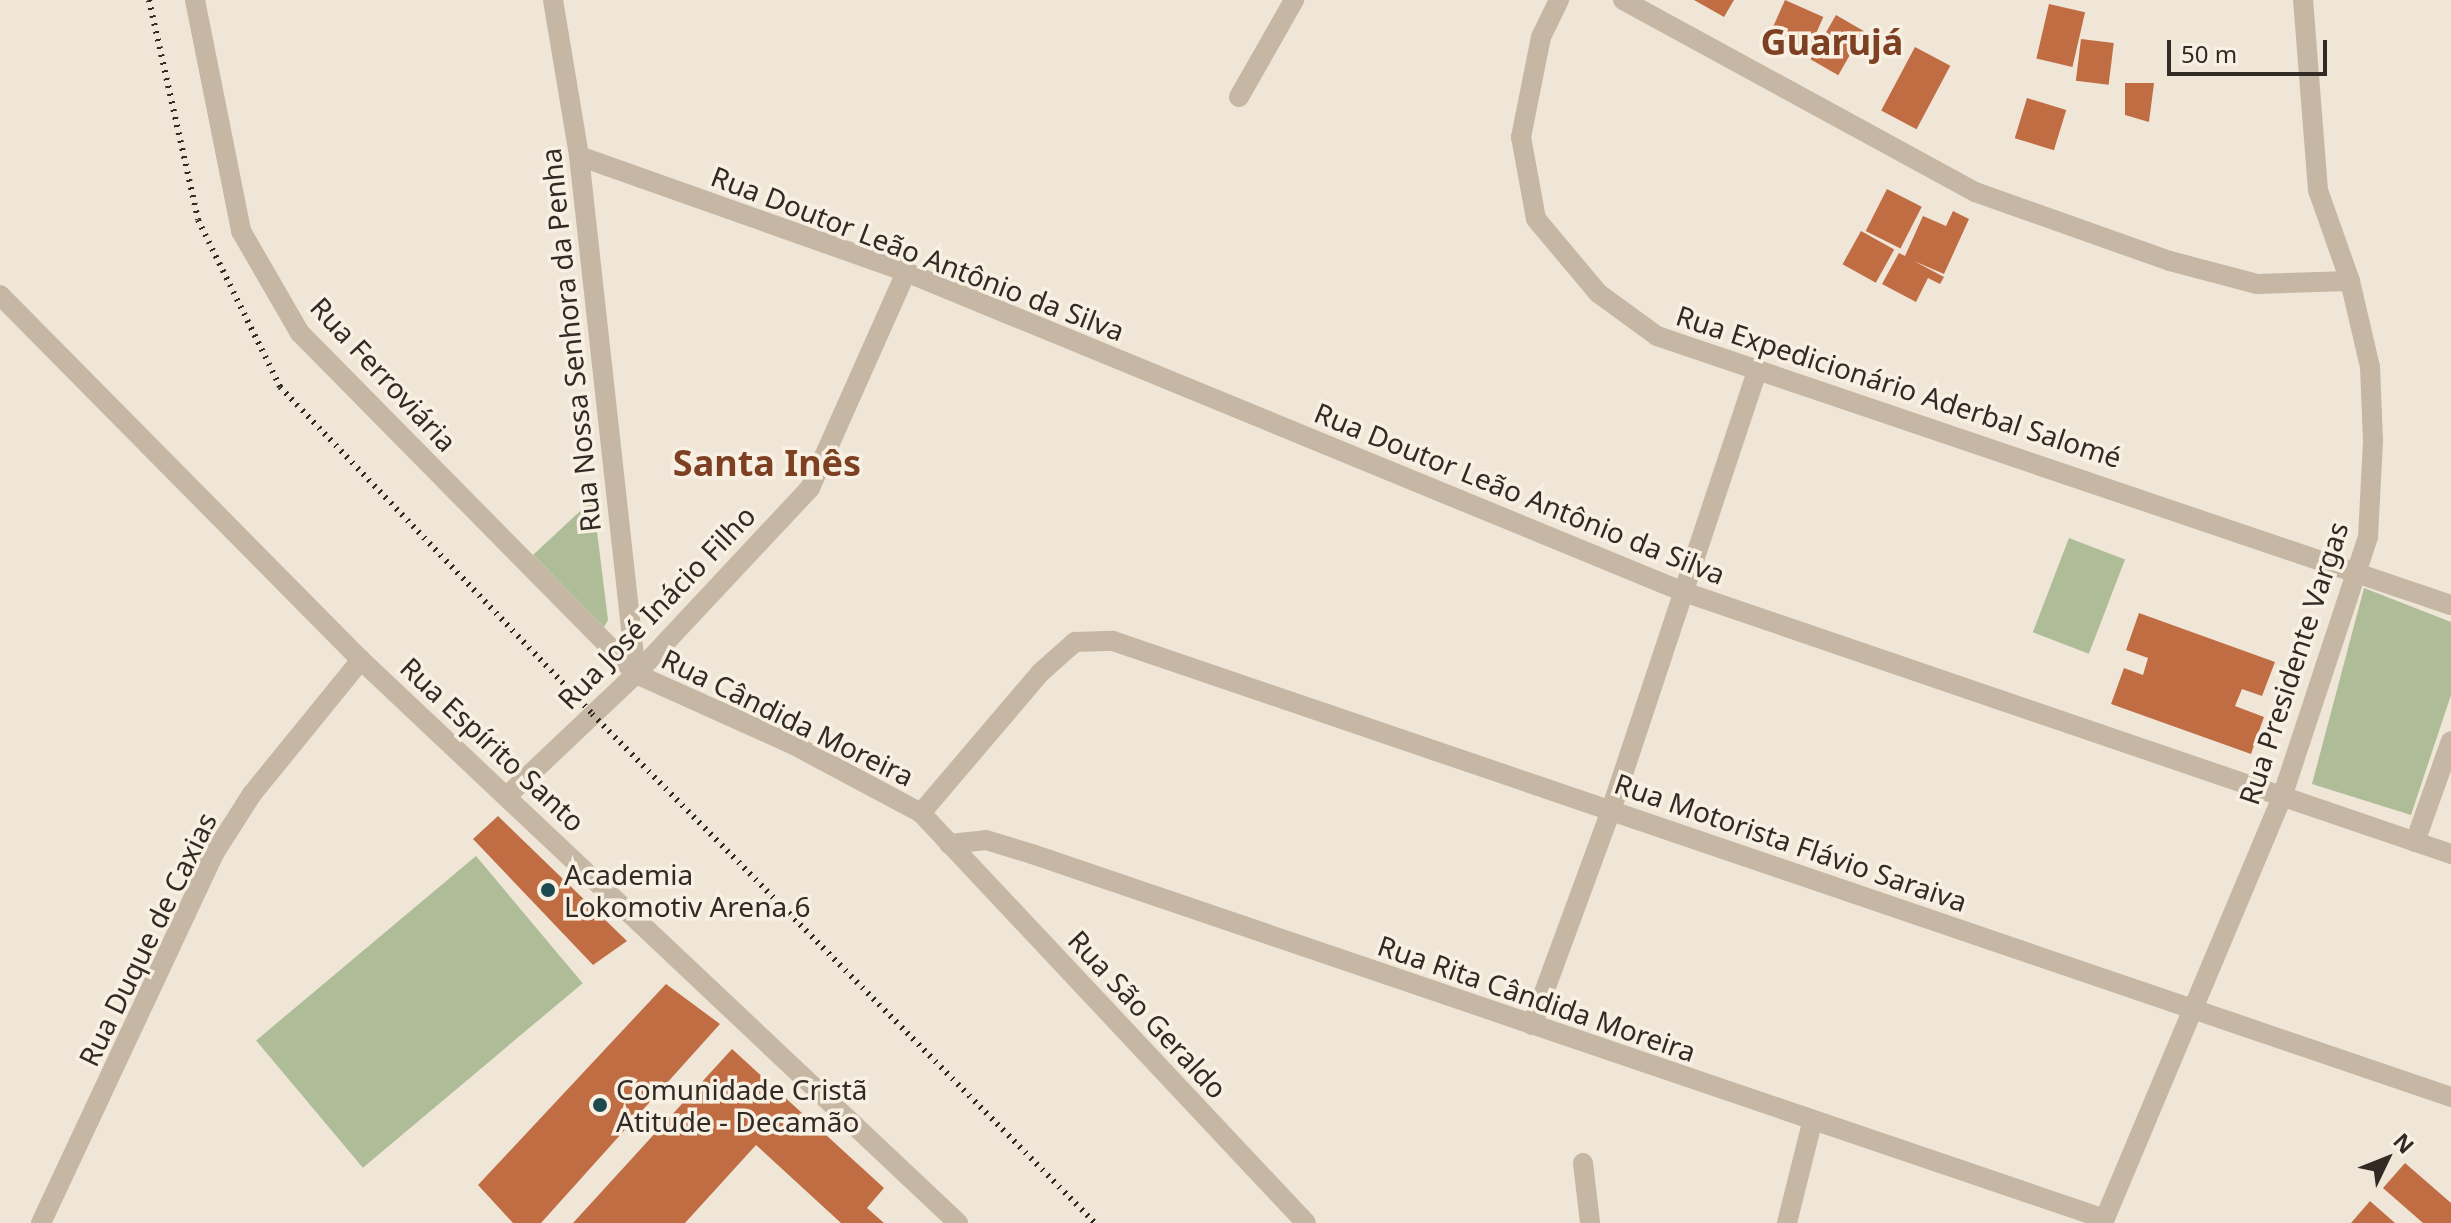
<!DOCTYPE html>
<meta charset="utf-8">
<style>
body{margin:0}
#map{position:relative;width:2451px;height:1223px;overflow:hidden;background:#efe6d7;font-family:"Noto Sans",sans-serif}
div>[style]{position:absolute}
.green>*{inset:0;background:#aebd98;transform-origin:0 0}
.building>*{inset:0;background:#c06d44;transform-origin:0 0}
.minor>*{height:20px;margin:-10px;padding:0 10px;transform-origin:10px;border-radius:10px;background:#c6b7a4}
.rail>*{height:6px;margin-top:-3px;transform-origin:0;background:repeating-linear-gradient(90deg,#322b25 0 2px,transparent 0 8px)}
.dots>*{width:22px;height:22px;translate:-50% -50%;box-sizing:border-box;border:4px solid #f8f0e3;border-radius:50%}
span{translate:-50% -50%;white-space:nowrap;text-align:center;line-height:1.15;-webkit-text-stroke:7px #f8f0e3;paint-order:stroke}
.street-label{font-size:28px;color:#322b25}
.poi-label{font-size:28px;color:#322b25}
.left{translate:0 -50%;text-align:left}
.district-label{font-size:36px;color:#7d4022;font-weight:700}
.north{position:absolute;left:2347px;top:1119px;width:80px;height:80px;-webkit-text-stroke:6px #f8f0e3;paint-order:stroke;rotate:47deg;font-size:22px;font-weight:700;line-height:32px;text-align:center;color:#322b25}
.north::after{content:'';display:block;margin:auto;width:28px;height:36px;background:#322b25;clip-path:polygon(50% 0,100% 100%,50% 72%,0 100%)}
.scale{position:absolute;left:2167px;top:40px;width:160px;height:36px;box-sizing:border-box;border:4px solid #322b25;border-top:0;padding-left:10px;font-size:24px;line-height:28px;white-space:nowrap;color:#322b25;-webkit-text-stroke:6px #f8f0e3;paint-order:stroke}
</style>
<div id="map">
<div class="green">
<i style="clip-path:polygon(593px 499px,608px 620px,604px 627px,533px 555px)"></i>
<i style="left:2069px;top:538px;width:60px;height:101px;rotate:21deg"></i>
<i style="clip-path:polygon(2364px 588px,2451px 622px,2451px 695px,2411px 815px,2312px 784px)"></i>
<i style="left:476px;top:856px;width:166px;height:287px;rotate:50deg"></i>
</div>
<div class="building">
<i style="clip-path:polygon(1694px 0,1734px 0,1724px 17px)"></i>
<i style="left:1785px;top:0;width:42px;height:41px;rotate:24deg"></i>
<i style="left:2049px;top:4px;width:37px;height:56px;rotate:13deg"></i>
<i style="left:1836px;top:15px;width:32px;height:51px;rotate:30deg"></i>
<i style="left:2081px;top:39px;width:33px;height:42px;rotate:7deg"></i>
<i style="left:1915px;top:47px;width:40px;height:72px;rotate:28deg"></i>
<i style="clip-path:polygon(2125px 83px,2154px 83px,2149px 122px,2125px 115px)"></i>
<i style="left:2027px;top:98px;width:41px;height:42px;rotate:17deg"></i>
<i style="left:1887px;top:189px;width:39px;height:47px;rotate:27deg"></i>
<i style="clip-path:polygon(1953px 211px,1969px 219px,1944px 274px,1914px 261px,1944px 277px,1940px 284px,1928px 278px,1916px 302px,1882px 284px,1899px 253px,1905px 256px,1923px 216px,1946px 226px)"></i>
<i style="left:1861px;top:231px;width:38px;height:38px;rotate:29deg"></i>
<i style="clip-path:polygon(2139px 613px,2275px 662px,2262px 696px,2242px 689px,2235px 706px,2264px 717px,2251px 754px,2111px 704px,2124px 668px,2143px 675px,2148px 658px,2126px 650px)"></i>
<i style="clip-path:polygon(498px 816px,627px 941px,593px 965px,473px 839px)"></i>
<i style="clip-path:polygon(666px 984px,720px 1024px,541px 1223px,513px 1223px,478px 1185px)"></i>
<i style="clip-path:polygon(732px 1049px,884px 1188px,867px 1208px,884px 1223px,841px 1223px,756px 1145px,685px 1223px,573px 1223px)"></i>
<i style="clip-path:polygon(2405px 1163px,2451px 1203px,2451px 1223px,2423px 1223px,2383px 1188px)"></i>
<i style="clip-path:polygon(2370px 1201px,2395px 1223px,2351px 1223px)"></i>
</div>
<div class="minor">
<i style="left:195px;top:0;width:236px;rotate:78.7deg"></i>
<i style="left:241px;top:231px;width:118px;rotate:60deg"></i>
<i style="left:300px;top:333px;width:479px;rotate:45.4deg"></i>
<i style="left:636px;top:674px;width:171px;rotate:24.2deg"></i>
<i style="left:792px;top:744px;width:146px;rotate:28.1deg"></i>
<i style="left:921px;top:813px;width:562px;rotate:46.8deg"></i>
<i style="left:553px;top:0;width:158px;rotate:80.5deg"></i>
<i style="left:579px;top:156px;width:521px;rotate:83.72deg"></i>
<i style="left:1559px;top:0;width:41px;rotate:115.9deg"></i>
<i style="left:1541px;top:37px;width:102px;rotate:101.3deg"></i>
<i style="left:1521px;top:137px;width:83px;rotate:79.6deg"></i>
<i style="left:1536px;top:219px;width:97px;rotate:50deg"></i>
<i style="left:1598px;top:293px;width:73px;rotate:36.1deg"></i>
<i style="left:1657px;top:336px;width:838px;rotate:18.72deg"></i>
<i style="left:1623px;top:0;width:401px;rotate:28.6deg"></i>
<i style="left:1975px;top:192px;width:207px;rotate:19.5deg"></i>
<i style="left:2170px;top:261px;width:90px;rotate:14.8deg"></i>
<i style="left:2257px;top:284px;width:93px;rotate:-1.8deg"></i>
<i style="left:1239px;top:97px;width:112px;rotate:-60.4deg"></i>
<i style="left:579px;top:156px;width:347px;rotate:19.5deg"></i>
<i style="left:906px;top:272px;width:841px;rotate:22.36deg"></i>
<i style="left:1684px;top:592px;width:811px;rotate:18.86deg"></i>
<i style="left:0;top:295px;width:513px;rotate:45.32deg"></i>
<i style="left:361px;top:660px;width:821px;rotate:43.32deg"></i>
<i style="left:508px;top:795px;width:176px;rotate:-43.4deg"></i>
<i style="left:636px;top:674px;width:255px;rotate:-46.9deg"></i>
<i style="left:810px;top:488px;width:236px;rotate:-66deg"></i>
<i style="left:921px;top:813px;width:184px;rotate:-49.6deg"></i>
<i style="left:1040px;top:673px;width:47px;rotate:-41.5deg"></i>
<i style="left:1075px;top:642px;width:38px;rotate:-2deg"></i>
<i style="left:1113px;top:641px;width:1414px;rotate:18.82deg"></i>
<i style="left:2415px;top:842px;width:107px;rotate:-70.4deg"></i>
<i style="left:949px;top:844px;width:37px;rotate:-6deg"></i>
<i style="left:986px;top:840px;width:48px;rotate:16.9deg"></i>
<i style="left:1032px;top:854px;width:1133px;rotate:18.79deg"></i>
<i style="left:1532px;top:1025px;width:229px;rotate:-69.8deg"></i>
<i style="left:1611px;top:810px;width:462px;rotate:-71.6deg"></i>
<i style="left:1583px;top:1163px;width:60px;rotate:83.3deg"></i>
<i style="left:41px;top:1223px;width:410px;rotate:-64.9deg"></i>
<i style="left:215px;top:852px;width:69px;rotate:-57.5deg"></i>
<i style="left:252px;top:794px;width:173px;rotate:-50.9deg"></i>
<i style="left:1787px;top:1223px;width:103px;rotate:-76deg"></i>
<i style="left:2103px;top:1223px;width:465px;rotate:-67.2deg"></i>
<i style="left:2283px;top:794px;width:271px;rotate:-71.7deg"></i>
<i style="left:2368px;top:537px;width:96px;rotate:-87deg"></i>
<i style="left:2373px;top:441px;width:74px;rotate:-92.3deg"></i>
<i style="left:2370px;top:367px;width:88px;rotate:-103.1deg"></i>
<i style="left:2350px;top:281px;width:96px;rotate:-109.4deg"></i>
<i style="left:2318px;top:190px;width:191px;rotate:-94.5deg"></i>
</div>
<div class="rail">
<i style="left:149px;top:0;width:225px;rotate:77.4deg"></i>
<i style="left:198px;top:220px;width:186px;rotate:63.8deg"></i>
<i style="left:280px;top:387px;width:452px;rotate:46.3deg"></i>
<i style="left:592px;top:714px;width:716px;rotate:45.34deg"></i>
</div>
<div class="dots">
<i style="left:548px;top:890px;background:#1d4951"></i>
<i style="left:600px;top:1105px;background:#1d4951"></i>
</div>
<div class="street-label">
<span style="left:918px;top:253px;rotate:21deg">Rua Doutor Leão Antônio da Silva</span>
<span style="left:570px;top:340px;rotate:-96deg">Rua Nossa Senhora da Penha</span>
<span style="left:384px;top:374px;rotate:47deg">Rua Ferroviária</span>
<span style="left:1899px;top:386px;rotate:18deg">Rua Expedicionário Aderbal Salomé</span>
<span style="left:1520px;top:493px;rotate:22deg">Rua Doutor Leão Antônio da Silva</span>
<span style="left:656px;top:607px;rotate:-46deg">Rua José Inácio Filho</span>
<span style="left:2293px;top:663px;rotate:-72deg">Rua Presidente Vargas</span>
<span style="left:788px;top:717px;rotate:26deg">Rua Cândida Moreira</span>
<span style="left:493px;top:744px;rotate:43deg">Rua Espírito Santo</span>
<span style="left:1791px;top:842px;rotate:19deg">Rua Motorista Flávio Saraiva</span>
<span style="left:147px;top:939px;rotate:-64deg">Rua Duque de Caxias</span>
<span style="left:1537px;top:998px;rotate:19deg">Rua Rita Cândida Moreira</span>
<span style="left:1148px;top:1014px;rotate:47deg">Rua São Geraldo</span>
</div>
<div class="poi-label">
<span class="left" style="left:564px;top:890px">Academia<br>Lokomotiv Arena 6</span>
<span class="left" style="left:616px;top:1105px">Comunidade Cristã<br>Atitude - Decamão</span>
</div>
<div class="district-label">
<span style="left:1832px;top:42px">Guarujá</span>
<span style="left:767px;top:463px">Santa Inês</span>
</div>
<div class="north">N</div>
<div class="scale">50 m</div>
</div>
